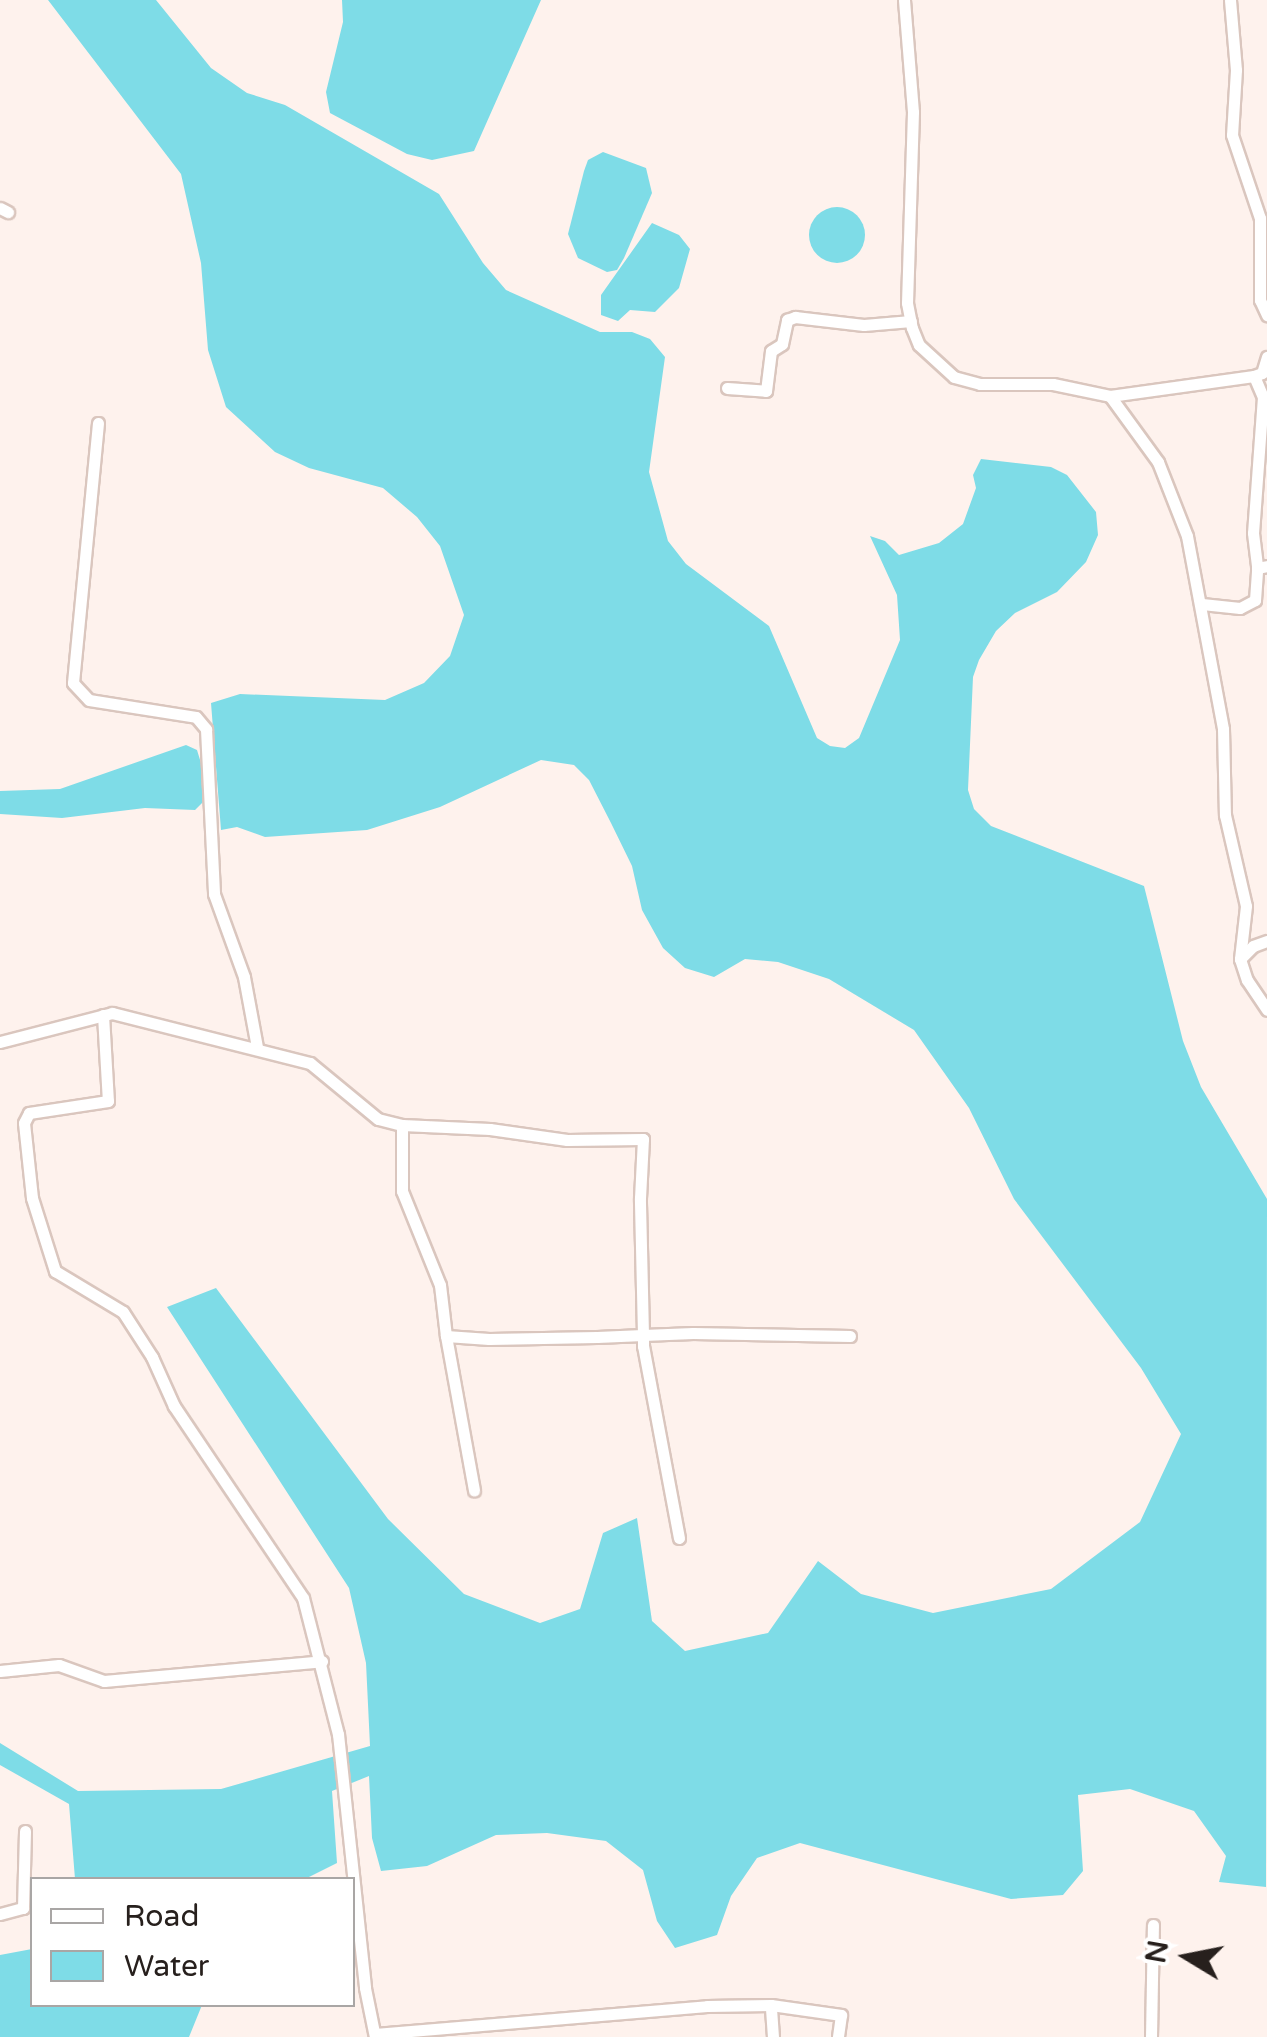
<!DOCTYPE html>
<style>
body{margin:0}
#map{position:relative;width:1267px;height:2037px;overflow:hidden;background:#fef2ed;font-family:"Varela Round",sans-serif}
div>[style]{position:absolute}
.water>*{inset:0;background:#7edce7}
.round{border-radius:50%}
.roads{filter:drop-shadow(2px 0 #dac6be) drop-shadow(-2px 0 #dac6be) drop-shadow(0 2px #dac6be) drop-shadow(0 -2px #dac6be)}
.minor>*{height:11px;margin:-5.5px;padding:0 5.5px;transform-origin:5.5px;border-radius:5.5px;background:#fff}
span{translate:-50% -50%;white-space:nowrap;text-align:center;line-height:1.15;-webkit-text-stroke:8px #fff;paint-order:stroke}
.legend{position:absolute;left:30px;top:1877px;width:325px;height:130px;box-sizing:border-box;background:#fff;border:2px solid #a9a6a5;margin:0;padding:12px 18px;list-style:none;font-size:30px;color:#27201d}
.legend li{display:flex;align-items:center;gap:20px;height:50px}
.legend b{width:50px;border:2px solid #a9a6a5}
.north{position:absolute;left:1137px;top:1907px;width:100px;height:100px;-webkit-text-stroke:8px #fff;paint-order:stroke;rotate:280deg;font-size:28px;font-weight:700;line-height:40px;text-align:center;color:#27201d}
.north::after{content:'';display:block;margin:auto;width:35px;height:45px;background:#27201d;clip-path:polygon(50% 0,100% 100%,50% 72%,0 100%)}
</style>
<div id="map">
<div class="water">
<i style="clip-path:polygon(48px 0,156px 0,211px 68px,247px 93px,285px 105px,439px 194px,483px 263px,506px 290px,600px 332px,632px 332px,650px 339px,665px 357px,649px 472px,668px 541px,686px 564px,769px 626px,817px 738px,830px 746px,845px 748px,859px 738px,900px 640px,897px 595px,870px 536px,885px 541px,899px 555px,939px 543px,963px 524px,976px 488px,973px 475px,981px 459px,1051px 467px,1067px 475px,1096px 512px,1098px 535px,1086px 562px,1057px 592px,1015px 613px,996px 631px,979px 660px,973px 677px,968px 790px,974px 809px,991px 826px,1144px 886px,1183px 1041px,1201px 1087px,1267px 1199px,1266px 1887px,1219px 1882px,1226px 1856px,1194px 1811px,1130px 1789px,1078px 1795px,1083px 1871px,1063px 1895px,1011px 1899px,800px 1843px,757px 1858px,731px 1896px,717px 1935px,675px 1948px,657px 1921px,643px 1870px,606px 1841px,547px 1833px,496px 1835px,427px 1866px,381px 1871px,372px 1838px,369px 1776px,332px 1791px,337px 1863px,305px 1879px,75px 1879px,69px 1804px,0 1765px,0 1743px,78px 1791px,221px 1789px,370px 1746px,366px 1663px,349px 1588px,167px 1307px,216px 1288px,388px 1519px,464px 1594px,540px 1623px,580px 1609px,603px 1533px,637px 1518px,652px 1621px,685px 1651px,768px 1633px,818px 1561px,861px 1594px,933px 1613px,1051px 1589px,1140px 1522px,1181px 1434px,1141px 1368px,1014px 1199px,969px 1108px,914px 1030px,829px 979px,778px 962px,745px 959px,714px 977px,685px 968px,663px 948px,642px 910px,632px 866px,611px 823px,589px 780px,574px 765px,541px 760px,440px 807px,367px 830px,265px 837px,237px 827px,221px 830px,211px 703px,240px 694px,385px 700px,424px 683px,450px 656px,464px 615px,440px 546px,417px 517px,383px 488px,309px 468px,275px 452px,226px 407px,208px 350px,201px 263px,181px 174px)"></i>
<i style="clip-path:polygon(342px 0,541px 0,474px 151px,432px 160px,407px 154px,330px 113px,326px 92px,343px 22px)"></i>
<i style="clip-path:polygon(603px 152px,646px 168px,652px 193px,624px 258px,617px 270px,607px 272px,578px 258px,568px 234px,584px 171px,588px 160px)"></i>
<i class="round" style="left:809px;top:207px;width:56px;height:56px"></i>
<i style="clip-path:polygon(652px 223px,679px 235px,690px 249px,679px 288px,655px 312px,630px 310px,618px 321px,601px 315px,601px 295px)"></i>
<i style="clip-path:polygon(186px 745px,197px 750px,204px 773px,206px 799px,195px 810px,145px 808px,62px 818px,0 814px,0 791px,60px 789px)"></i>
<i style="clip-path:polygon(32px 1949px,32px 2004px,202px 2005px,189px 2037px,0 2037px,0 1955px)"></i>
</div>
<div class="roads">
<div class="minor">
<i style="left:904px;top:0;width:112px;rotate:85.4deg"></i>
<i style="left:913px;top:112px;width:191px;rotate:91.8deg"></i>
<i style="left:907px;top:303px;width:25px;rotate:79deg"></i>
<i style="left:912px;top:328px;width:18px;rotate:68deg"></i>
<i style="left:919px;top:345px;width:47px;rotate:42.4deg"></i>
<i style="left:954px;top:377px;width:27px;rotate:15deg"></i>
<i style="left:980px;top:384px;width:73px"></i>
<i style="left:1053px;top:384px;width:58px;rotate:11.9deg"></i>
<i style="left:1110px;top:396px;width:82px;rotate:54deg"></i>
<i style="left:1158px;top:462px;width:79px;rotate:68.6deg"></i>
<i style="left:1187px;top:536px;width:196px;rotate:79.4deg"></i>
<i style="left:1223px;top:729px;width:86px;rotate:88.7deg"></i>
<i style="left:1225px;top:815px;width:93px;rotate:77deg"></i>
<i style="left:1246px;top:906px;width:53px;rotate:96.5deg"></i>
<i style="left:1240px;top:959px;width:22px;rotate:72deg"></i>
<i style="left:1247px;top:980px;width:36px;rotate:56deg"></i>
<i style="left:1230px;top:0;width:70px;rotate:85.1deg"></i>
<i style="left:1236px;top:70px;width:65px;rotate:93.5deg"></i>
<i style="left:1232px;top:135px;width:88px;rotate:71.4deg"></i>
<i style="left:1260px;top:218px;width:82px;rotate:90deg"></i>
<i style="left:1260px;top:300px;width:17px;rotate:65deg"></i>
<i style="left:0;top:208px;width:9px;rotate:27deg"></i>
<i style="left:1254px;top:376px;width:9px;rotate:-21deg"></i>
<i style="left:1262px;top:373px;width:17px;rotate:-73deg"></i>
<i style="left:727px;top:388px;width:39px;rotate:4deg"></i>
<i style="left:766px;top:391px;width:40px;rotate:-82.9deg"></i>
<i style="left:771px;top:351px;width:13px;rotate:-32deg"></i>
<i style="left:782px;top:344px;width:25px;rotate:-78deg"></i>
<i style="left:787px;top:320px;width:9px;rotate:-21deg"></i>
<i style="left:795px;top:317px;width:69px;rotate:6.6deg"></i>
<i style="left:864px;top:325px;width:47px;rotate:-4.9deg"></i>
<i style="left:1110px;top:396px;width:145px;rotate:-7.9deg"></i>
<i style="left:1254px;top:376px;width:23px;rotate:67deg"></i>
<i style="left:1263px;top:397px;width:136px;rotate:94.2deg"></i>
<i style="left:1253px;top:533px;width:35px;rotate:83deg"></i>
<i style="left:1257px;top:568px;width:10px;rotate:-11deg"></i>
<i style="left:98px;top:423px;width:261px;rotate:95.5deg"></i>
<i style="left:73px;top:683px;width:23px;rotate:47deg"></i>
<i style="left:89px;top:700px;width:108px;rotate:9deg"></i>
<i style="left:196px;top:717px;width:16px;rotate:50deg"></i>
<i style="left:206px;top:729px;width:165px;rotate:87.2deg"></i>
<i style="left:214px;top:894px;width:88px;rotate:70.1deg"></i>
<i style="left:244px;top:977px;width:71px;rotate:79.5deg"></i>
<i style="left:1202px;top:604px;width:38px;rotate:6deg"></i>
<i style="left:1240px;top:608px;width:17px;rotate:-28deg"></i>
<i style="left:1255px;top:600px;width:32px;rotate:-86deg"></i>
<i style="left:1240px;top:959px;width:18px;rotate:-45deg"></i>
<i style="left:1253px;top:946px;width:15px;rotate:-20deg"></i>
<i style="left:103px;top:1015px;width:86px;rotate:86.7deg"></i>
<i style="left:108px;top:1101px;width:80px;rotate:171.4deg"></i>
<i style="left:29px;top:1113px;width:11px;rotate:117deg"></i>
<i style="left:24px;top:1123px;width:75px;rotate:83.9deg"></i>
<i style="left:32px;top:1198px;width:77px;rotate:72.5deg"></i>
<i style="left:55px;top:1271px;width:79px;rotate:31.1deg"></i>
<i style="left:123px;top:1312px;width:54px;rotate:57.2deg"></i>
<i style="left:152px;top:1357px;width:54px;rotate:65.8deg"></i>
<i style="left:174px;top:1406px;width:231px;rotate:56.1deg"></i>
<i style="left:303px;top:1598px;width:140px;rotate:75.6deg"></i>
<i style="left:338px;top:1734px;width:255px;rotate:83.9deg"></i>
<i style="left:365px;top:1988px;width:50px;rotate:78.5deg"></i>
<i style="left:0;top:1042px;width:116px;rotate:-14.5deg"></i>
<i style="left:112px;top:1013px;width:204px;rotate:14.2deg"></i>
<i style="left:310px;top:1063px;width:88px;rotate:39.5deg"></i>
<i style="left:378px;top:1119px;width:25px;rotate:14deg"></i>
<i style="left:446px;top:1336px;width:157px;rotate:79.7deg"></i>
<i style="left:679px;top:1538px;width:195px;rotate:-100.6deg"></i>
<i style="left:643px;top:1346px;width:11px;rotate:-90deg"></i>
<i style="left:643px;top:1335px;width:137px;rotate:-91.3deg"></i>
<i style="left:640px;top:1198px;width:59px;rotate:-87.1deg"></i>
<i style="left:643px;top:1139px;width:76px;rotate:179.2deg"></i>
<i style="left:567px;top:1140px;width:78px;rotate:-171.9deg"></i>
<i style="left:490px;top:1129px;width:88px;rotate:-177.4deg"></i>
<i style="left:402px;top:1125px;width:66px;rotate:90deg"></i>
<i style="left:402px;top:1191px;width:101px;rotate:68deg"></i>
<i style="left:440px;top:1285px;width:51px;rotate:83.3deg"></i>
<i style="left:446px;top:1336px;width:43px;rotate:4deg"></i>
<i style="left:489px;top:1339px;width:108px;rotate:-1.1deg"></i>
<i style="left:597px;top:1337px;width:46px;rotate:-2.5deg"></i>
<i style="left:643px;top:1335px;width:50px;rotate:-2.3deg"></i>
<i style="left:693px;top:1333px;width:157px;rotate:1.1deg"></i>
<i style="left:0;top:1671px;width:59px;rotate:-5.8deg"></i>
<i style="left:59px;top:1665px;width:48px;rotate:19.6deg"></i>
<i style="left:104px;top:1681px;width:219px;rotate:-5.2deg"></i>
<i style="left:0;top:1914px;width:24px;rotate:-15deg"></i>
<i style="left:23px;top:1908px;width:77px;rotate:-88.5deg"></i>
<i style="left:375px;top:2034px;width:333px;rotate:-4.8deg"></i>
<i style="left:707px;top:2006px;width:64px;rotate:-0.9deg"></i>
<i style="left:773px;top:2037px;width:32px;rotate:-94deg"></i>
<i style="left:771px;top:2005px;width:71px;rotate:8.1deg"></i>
<i style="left:841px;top:2015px;width:22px;rotate:98deg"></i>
<i style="left:1151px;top:2037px;width:112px;rotate:-89deg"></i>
</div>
</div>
<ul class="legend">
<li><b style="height:12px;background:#fff"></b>Road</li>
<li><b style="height:28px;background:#7edce7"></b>Water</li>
</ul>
<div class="north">N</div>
</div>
